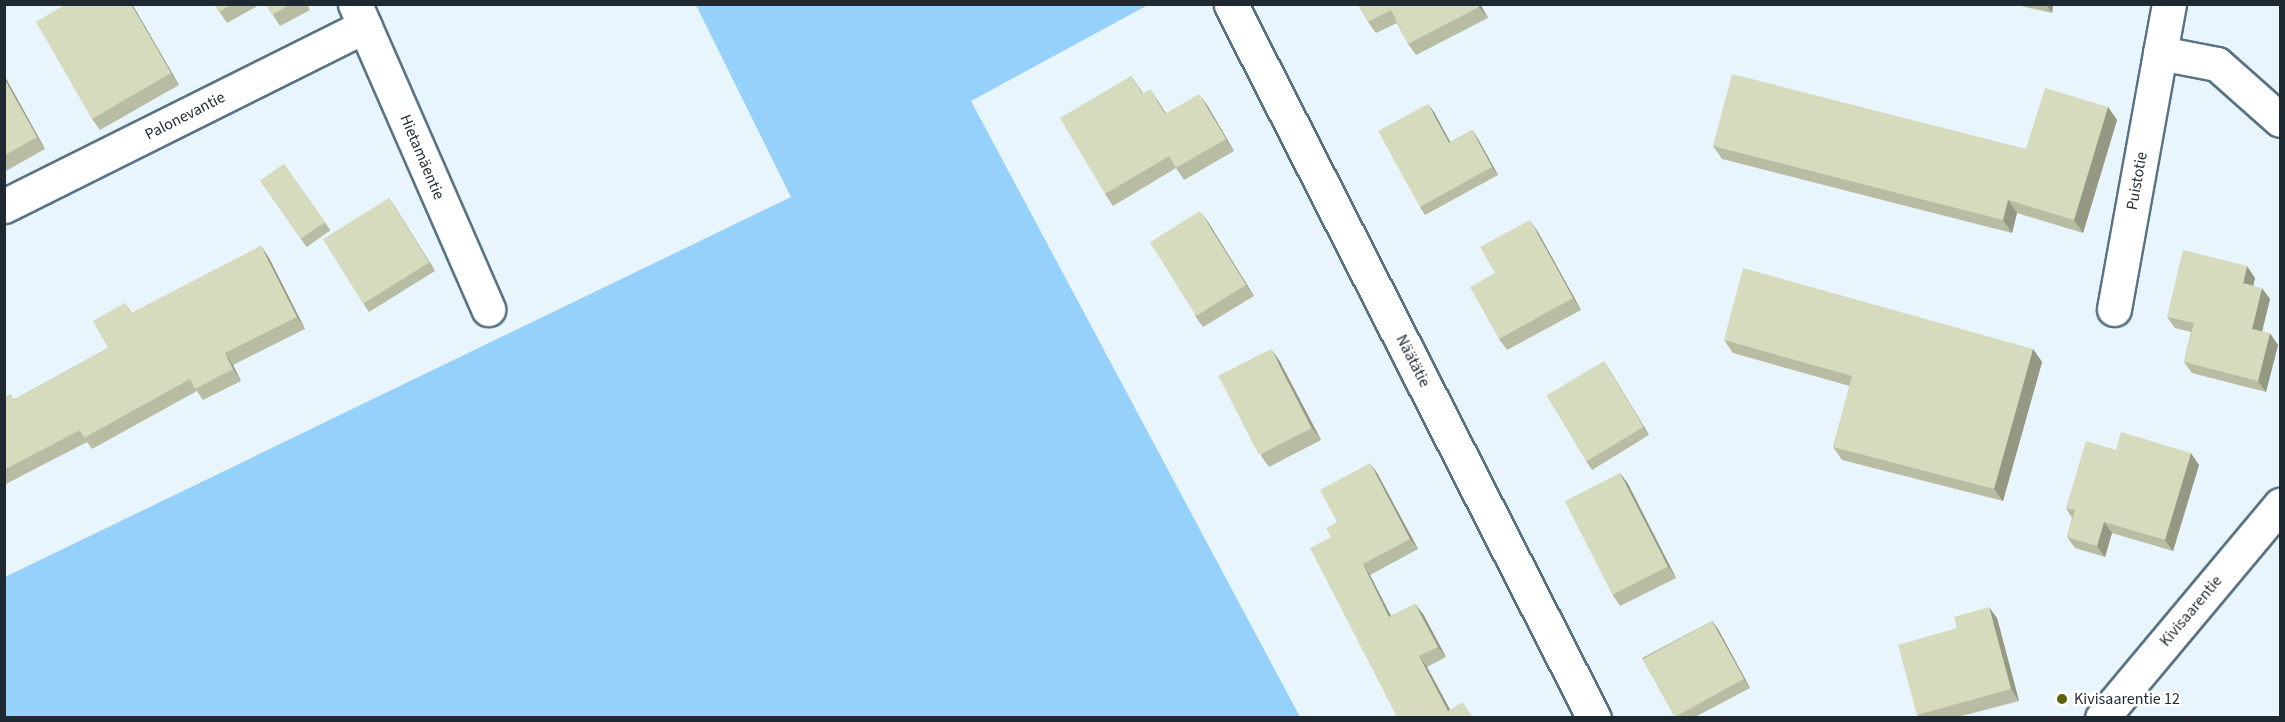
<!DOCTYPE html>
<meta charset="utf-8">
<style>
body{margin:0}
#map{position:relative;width:2285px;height:722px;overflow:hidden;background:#e9f5fd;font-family:"Source Sans 3",sans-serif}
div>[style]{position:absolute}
.green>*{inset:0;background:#95d1fa}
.roads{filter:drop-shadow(2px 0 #587385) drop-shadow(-2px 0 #587385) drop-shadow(0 2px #587385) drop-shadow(0 -2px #587385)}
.street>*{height:33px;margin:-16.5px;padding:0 16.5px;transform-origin:16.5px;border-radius:16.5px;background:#fff}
.secondary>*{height:33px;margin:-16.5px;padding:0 16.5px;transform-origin:16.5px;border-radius:16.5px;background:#fff}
.wall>*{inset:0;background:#b7bca2;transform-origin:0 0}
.shaded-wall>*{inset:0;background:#959984}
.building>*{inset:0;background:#d5dbbc;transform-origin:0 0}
.dots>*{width:16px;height:16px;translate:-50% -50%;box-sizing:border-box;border:3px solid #fff;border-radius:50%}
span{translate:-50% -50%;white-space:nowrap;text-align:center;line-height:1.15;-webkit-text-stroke:5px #fff;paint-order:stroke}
.street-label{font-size:16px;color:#1e2931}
.poi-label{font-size:16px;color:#1e2931}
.left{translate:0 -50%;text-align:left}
.frame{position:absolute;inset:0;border:6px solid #1e2931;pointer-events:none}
</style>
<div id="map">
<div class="green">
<i style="clip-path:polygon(696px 5px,1148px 5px,971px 101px,1300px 717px,5px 717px,5px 577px,791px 197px)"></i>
</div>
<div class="roads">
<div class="street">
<i style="left:355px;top:4px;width:333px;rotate:66.4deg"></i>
<i style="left:2169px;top:4px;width:50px;rotate:100.4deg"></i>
<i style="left:2160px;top:53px;width:58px;rotate:10.9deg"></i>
<i style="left:2217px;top:64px;width:84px;rotate:41.6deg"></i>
<i style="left:1231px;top:5px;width:800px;rotate:63.02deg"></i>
<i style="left:4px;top:206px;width:403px;rotate:-26.5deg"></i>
<i style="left:2114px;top:309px;width:260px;rotate:-79.8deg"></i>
</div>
<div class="secondary">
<i style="left:2102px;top:718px;width:278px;rotate:-50.1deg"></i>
</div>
</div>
<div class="wall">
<i style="clip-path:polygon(132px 4px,179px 85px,100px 130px,92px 119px)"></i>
<i style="clip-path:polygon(214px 4px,261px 4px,227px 23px)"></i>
<i style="clip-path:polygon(266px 4px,307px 4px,310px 10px,280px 26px)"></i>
<i style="clip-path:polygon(1358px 4px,1480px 4px,1488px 18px,1416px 55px,1408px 44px,1397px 23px,1376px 33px,1368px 22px)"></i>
<i style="clip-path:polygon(2012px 4px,2053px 4px,2052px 13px)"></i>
<i style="clip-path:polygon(4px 75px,45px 149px,4px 172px)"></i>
<i style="clip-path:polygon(1131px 76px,1143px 93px,1158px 101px,1166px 114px,1207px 105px,1234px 151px,1184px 180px,1176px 168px,1113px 206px,1105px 194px)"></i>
<i style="clip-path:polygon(2108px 107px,2117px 120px,2083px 233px,2017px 213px,2012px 233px,1722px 159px,1713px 146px,2026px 149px)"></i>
<i style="clip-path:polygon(1434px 112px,1450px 142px,1472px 130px,1478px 139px,1498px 175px,1425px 215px,1420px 207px)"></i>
<i style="left:284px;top:164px;width:81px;height:29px;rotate:55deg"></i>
<i style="clip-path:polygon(389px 198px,435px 271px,369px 312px,363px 303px)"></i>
<i style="clip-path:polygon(1208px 222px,1254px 296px,1203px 327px,1195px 316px)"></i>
<i style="clip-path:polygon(1538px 232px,1581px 310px,1507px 350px,1499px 339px,1495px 273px)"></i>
<i style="clip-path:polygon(261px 246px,269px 258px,305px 329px,233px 365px,241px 381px,203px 400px,197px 391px,92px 449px,87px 442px,4px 485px,4px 397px,15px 399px,108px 348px,125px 303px,132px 313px)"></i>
<i style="clip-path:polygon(2255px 278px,2253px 285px,2270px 299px,2262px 331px,2278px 345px,2266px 392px,2192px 373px,2184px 362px,2191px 332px,2175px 328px,2167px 317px)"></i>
<i style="clip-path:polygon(1724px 340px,2033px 349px,2042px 362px,2003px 501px,1842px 460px,1833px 447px,1850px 386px,1733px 353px)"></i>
<i style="clip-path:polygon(1279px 360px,1321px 440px,1269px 467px,1261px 456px)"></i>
<i style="clip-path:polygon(1604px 361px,1649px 435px,1592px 470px,1586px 461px)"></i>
<i style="clip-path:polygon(2116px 450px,2199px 465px,2173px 551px,2112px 533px,2105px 557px,2075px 548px,2067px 537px,2072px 518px,2066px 508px)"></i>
<i style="clip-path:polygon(1377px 473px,1418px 549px,1370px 575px,1391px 616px,1415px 604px,1423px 614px,1446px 657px,1427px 667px,1450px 710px,1470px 713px,1397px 717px,1331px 537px,1337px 522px)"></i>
<i style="clip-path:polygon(1620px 473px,1628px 484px,1676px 578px,1620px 606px,1612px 594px)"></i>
<i style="clip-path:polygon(1997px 618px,2019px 701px,1958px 717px,1919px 717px,1917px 715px)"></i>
<i style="clip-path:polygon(1712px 621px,1718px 629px,1750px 688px,1695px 717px,1675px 717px,1642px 658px)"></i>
</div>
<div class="shaded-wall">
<i style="clip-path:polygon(131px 4px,132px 4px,179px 85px,171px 73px)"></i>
<i style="clip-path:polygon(1478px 4px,1480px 4px,1488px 18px,1479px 7px)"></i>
<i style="clip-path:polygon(2046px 4px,2053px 4px,2052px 13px)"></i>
<i style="clip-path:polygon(4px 75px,45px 149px,37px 137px,4px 78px)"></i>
<i style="clip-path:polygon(1150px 89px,1158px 101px,1173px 126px,1165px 114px)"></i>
<i style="clip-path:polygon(1199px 94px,1207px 105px,1234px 151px,1226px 139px)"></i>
<i style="clip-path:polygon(1428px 104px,1434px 112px,1455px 151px,1449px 143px)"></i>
<i style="clip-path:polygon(2108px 107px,2117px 120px,2083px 233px,2074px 220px)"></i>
<i style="clip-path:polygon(1472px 130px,1478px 139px,1498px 175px,1492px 167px)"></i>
<i style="clip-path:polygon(389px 198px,395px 207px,435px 271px,429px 263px)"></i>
<i style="clip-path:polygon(2008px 200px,2017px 213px,2012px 233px,2003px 220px)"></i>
<i style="clip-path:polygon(1200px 211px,1208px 222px,1254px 296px,1246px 285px)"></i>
<i style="clip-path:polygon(1530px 220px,1538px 232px,1581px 310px,1573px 298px)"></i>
<i style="clip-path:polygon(261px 246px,269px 258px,305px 329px,297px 317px)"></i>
<i style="clip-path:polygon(2247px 266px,2255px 278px,2251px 295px,2243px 283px)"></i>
<i style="clip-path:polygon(2262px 288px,2270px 299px,2260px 340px,2252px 329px)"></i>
<i style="clip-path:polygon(2270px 333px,2278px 345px,2266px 392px,2258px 381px)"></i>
<i style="clip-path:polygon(1271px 349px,1279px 360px,1321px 440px,1312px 428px)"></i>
<i style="clip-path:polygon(2033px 349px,2042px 362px,2003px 501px,1994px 489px)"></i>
<i style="clip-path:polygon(225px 353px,233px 365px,241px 381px,233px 369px)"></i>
<i style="clip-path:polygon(1604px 361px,1609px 369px,1649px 435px,1643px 427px)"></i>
<i style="clip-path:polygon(2191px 453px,2199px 465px,2173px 551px,2165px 540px)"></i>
<i style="clip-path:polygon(1370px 463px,1377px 473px,1418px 549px,1410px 539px)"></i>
<i style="clip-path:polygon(1620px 473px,1628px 484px,1676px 578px,1668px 566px)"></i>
<i style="clip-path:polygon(2104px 522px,2112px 533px,2105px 557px,2097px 546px)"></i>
<i style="clip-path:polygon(1363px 564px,1370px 575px,1397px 628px,1389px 617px)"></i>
<i style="clip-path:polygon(1415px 604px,1423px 614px,1446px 657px,1438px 647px)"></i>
<i style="clip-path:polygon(1989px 607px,1997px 618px,2019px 701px,2011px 689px)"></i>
<i style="clip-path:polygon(1712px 621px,1718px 629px,1750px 688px,1744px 679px)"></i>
<i style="clip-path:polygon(1419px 656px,1427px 667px,1454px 717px,1448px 711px)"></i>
</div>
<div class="building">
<i style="clip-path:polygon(66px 4px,131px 4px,171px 73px,92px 119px,36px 22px)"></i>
<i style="clip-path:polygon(214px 4px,232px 4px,219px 12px)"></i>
<i style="clip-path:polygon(266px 4px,291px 4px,272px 15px)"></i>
<i style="clip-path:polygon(1358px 4px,1478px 4px,1479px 7px,1408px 44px,1391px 10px,1368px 22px)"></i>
<i style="clip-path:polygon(1732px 74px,2026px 149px,2045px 88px,2108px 107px,2074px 220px,2008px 200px,2003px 220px,1713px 146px)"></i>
<i style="clip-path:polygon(1131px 76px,1142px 94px,1150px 89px,1165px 114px,1199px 94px,1226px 139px,1176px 168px,1169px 156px,1105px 194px,1060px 118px)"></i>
<i style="clip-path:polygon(4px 78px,37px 137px,4px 156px)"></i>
<i style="clip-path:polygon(1428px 104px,1449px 143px,1472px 130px,1492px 167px,1420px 207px,1378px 131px)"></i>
<i style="left:284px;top:164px;width:71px;height:29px;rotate:55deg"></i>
<i style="left:389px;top:198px;width:76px;height:78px;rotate:58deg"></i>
<i style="left:1200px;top:211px;width:87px;height:59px;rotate:58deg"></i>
<i style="clip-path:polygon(1530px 220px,1573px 298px,1499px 339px,1470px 287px,1495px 273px,1480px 247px)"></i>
<i style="clip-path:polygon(261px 246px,297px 317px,225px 353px,233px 369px,195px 389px,190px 379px,84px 438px,80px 430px,4px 470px,4px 397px,11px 394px,14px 400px,108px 348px,93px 321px,125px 303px,131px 313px)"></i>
<i style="clip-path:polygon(2183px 250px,2247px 266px,2243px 283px,2262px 288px,2252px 329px,2270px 333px,2258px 381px,2184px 362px,2194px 323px,2167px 317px)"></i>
<i style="clip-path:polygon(1743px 268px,2033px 349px,1994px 489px,1833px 447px,1852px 376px,1724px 340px)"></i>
<i style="left:1271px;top:349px;width:89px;height:59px;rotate:63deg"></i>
<i style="left:1604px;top:361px;width:77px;height:67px;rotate:59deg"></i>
<i style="clip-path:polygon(2121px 432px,2191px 453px,2165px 540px,2104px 522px,2097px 546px,2067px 537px,2075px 510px,2066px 508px,2086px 441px,2116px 450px)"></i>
<i style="clip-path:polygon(1370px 463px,1410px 539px,1363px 564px,1389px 617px,1415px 604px,1438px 647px,1419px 656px,1448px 711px,1463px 702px,1472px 717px,1397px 717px,1310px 548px,1331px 537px,1326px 528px,1337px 522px,1320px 490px)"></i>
<i style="left:1620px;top:473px;width:105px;height:62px;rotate:63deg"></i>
<i style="clip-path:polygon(1989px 607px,2011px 689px,1917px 715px,1898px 645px,1957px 628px,1954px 617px)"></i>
<i style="left:1712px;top:621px;width:66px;height:79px;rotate:61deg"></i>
</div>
<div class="dots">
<i style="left:2062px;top:699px;background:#5a6403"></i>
</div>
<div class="street-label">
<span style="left:185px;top:116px;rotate:-27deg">Palonevantie</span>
<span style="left:422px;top:157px;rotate:67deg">Hietamäentie</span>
<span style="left:2137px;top:181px;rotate:-80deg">Puistotie</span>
<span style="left:1413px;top:361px;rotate:63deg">Näätätie</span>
<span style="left:2191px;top:611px;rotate:-50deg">Kivisaarentie</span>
</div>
<div class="poi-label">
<span class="left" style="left:2074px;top:699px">Kivisaarentie 12</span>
</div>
<div class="frame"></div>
</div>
